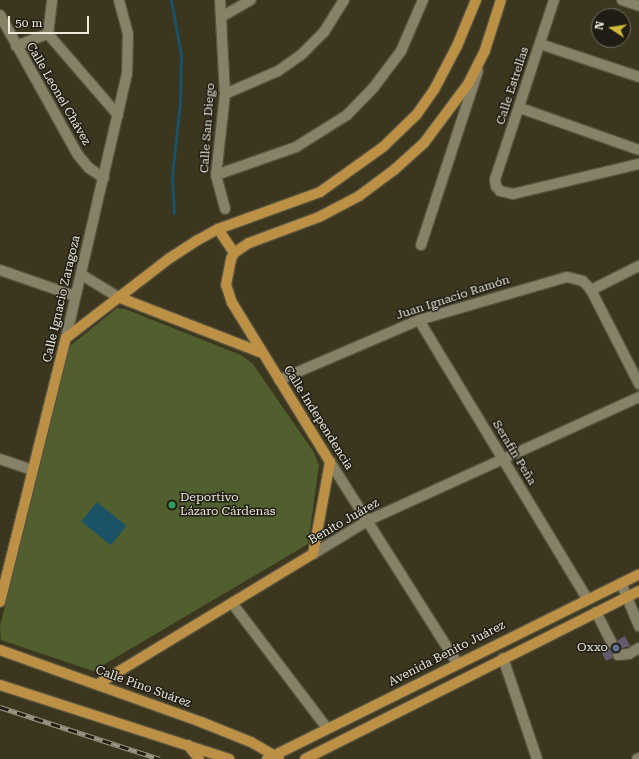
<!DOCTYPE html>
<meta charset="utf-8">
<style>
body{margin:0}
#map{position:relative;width:639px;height:759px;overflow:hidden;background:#3c361f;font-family:"Roboto Serif",serif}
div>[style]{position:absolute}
.green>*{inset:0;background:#505f2d}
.water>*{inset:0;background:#1c5266;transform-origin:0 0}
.stream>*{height:3px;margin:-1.5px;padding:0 1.5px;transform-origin:1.5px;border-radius:1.5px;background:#1c5266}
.building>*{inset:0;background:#615a71}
.roads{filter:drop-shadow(1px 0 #57533e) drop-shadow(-1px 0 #57533e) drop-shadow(0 1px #57533e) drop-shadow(0 -1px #57533e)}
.minor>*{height:10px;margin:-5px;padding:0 5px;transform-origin:5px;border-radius:5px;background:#878168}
.major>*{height:10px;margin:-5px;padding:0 5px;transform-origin:5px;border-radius:5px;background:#bc9146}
.rail>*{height:4.5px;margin-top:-2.25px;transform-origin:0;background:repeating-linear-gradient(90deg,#201e14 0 9px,#999482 0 18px);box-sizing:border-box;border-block:1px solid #999482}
.dots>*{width:11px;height:11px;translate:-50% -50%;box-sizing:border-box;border:2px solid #201e14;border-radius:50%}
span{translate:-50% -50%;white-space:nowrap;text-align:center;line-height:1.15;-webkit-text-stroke:3px #201e14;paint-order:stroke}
.street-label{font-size:12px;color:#ece9db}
.poi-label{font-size:12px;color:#ece9db}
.left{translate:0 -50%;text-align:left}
.right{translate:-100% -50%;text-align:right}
.north{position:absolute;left:591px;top:8px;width:40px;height:40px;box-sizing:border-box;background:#201e14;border:1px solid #726f64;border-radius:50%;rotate:282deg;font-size:11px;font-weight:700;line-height:16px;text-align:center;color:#ece9db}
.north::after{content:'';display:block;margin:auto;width:14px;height:18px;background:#ceb838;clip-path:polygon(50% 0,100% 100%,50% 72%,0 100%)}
.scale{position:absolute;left:8px;top:16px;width:81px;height:18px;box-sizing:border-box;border:2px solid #ece9db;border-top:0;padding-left:5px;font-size:12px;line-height:14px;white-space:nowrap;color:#ece9db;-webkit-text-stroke:3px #201e14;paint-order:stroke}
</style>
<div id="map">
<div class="green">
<i style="clip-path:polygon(117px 308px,125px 309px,241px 355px,253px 364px,313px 451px,319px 465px,308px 544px,93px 671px,1px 640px,0 626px,70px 346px)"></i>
</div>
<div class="water">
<i style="left:97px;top:502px;width:38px;height:25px;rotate:39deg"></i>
</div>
<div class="stream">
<i style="left:171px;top:0;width:56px;rotate:79.7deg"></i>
<i style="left:181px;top:55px;width:47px;rotate:91.2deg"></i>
<i style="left:180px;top:102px;width:74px;rotate:96.2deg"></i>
<i style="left:172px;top:176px;width:37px;rotate:87deg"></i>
</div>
<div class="building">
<i style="clip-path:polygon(625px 636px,630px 646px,615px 650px,612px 658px,606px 661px,600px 649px,606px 646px,615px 649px,618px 640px)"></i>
</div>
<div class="roads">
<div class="minor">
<i style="left:220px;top:0;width:94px;rotate:87deg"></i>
<i style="left:225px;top:94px;width:81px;rotate:96.3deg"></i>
<i style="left:216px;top:175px;width:35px;rotate:75deg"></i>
<i style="left:554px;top:0;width:188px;rotate:108.2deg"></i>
<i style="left:495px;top:179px;width:7px;rotate:82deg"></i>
<i style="left:496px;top:186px;width:6px;rotate:51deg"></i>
<i style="left:500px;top:191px;width:13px;rotate:13deg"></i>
<i style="left:513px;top:194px;width:130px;rotate:-13.4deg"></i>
<i style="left:622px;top:0;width:18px;rotate:19deg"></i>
<i style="left:0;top:15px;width:160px;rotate:60.9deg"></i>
<i style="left:78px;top:155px;width:17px;rotate:50deg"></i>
<i style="left:89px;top:168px;width:18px;rotate:34deg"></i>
<i style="left:223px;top:16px;width:32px;rotate:-30deg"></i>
<i style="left:48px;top:34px;width:34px;rotate:-83deg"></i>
<i style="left:540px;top:44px;width:104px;rotate:18.4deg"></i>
<i style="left:16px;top:46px;width:34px;rotate:-21deg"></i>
<i style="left:48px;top:34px;width:107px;rotate:49.2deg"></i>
<i style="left:225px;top:94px;width:58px;rotate:-23.5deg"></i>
<i style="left:278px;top:71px;width:29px;rotate:-35deg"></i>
<i style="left:302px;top:54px;width:31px;rotate:-45deg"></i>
<i style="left:324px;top:32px;width:38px;rotate:-58deg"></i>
<i style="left:520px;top:108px;width:126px;rotate:19.4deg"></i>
<i style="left:216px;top:175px;width:85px;rotate:-19.3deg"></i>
<i style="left:296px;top:147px;width:60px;rotate:-32.1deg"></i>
<i style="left:347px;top:115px;width:39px;rotate:-46deg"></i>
<i style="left:374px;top:87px;width:45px;rotate:-53.1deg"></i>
<i style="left:401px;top:51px;width:56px;rotate:-66.7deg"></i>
<i style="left:421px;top:245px;width:183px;rotate:-71.9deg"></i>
<i style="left:0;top:270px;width:79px;rotate:19.1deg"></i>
<i style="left:82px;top:275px;width:42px;rotate:31.4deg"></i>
<i style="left:591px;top:290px;width:54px;rotate:-26.6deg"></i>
<i style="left:419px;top:320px;width:326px;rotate:58.9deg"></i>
<i style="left:66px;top:338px;width:271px;rotate:-77deg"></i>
<i style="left:127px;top:74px;width:40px;rotate:-88.6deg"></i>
<i style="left:128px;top:34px;width:35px;rotate:-105deg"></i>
<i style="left:279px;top:380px;width:152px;rotate:-23.2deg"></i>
<i style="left:419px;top:320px;width:154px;rotate:-16.2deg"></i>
<i style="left:567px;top:277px;width:16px;rotate:14deg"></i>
<i style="left:583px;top:281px;width:12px;rotate:48deg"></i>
<i style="left:591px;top:290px;width:106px;rotate:62.9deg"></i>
<i style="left:0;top:459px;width:34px;rotate:19deg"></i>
<i style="left:330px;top:462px;width:238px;rotate:57.7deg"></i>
<i style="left:313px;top:554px;width:63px;rotate:-31.4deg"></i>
<i style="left:367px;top:521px;width:299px;rotate:-24.5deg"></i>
<i style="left:621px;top:583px;width:47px;rotate:67.3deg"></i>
<i style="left:232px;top:603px;width:157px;rotate:52.8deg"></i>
<i style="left:596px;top:612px;width:35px;rotate:63deg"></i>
<i style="left:618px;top:655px;width:11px;rotate:-5deg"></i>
<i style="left:629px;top:654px;width:12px;rotate:-31deg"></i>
<i style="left:503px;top:658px;width:107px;rotate:71.4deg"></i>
<i style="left:637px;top:759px;width:2px;rotate:-27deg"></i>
</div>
<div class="major">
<i style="left:218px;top:229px;width:29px;rotate:56deg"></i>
<i style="left:118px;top:297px;width:152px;rotate:21.2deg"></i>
<i style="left:0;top:602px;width:272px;rotate:-76deg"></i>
<i style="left:66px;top:338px;width:131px;rotate:-37.6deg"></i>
<i style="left:170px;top:258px;width:33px;rotate:-33deg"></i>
<i style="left:198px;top:240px;width:23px;rotate:-29deg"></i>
<i style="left:218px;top:229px;width:109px;rotate:-19.9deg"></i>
<i style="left:320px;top:192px;width:77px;rotate:-35.5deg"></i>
<i style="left:383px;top:147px;width:47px;rotate:-44.1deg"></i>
<i style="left:417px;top:114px;width:29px;rotate:-55deg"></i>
<i style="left:434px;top:90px;width:50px;rotate:-62.4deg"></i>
<i style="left:457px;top:46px;width:50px;rotate:-67.6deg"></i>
<i style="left:0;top:650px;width:214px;rotate:19.7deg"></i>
<i style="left:201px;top:722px;width:54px;rotate:21.8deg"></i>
<i style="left:251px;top:742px;width:32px;rotate:30deg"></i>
<i style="left:98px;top:684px;width:251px;rotate:-31.2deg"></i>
<i style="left:313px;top:554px;width:94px;rotate:-79.5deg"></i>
<i style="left:330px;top:462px;width:187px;rotate:-121.6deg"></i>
<i style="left:232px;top:303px;width:19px;rotate:-108deg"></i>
<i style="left:226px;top:285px;width:26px;rotate:-79deg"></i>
<i style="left:231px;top:259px;width:7px;rotate:-63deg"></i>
<i style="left:234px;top:253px;width:18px;rotate:-34deg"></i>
<i style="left:249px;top:243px;width:75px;rotate:-20.4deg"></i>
<i style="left:319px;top:217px;width:45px;rotate:-27.7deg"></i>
<i style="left:359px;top:196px;width:44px;rotate:-36.6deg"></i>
<i style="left:394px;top:170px;width:40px;rotate:-42deg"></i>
<i style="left:424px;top:143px;width:74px;rotate:-53.3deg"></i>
<i style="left:468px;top:84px;width:38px;rotate:-63deg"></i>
<i style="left:485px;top:50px;width:52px;rotate:-72.3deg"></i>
<i style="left:0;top:685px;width:241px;rotate:17.9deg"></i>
<i style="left:188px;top:745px;width:18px;rotate:52deg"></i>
<i style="left:267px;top:759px;width:415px;rotate:-26.4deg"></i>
<i style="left:305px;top:759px;width:374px;rotate:-26.7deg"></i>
</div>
</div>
<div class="rail">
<i style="left:0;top:707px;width:168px;rotate:18deg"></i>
</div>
<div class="dots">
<i style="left:172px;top:505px;background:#2e9e5b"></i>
<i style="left:616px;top:648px;background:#5c6f8a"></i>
</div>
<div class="street-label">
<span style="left:513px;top:86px;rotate:-72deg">Calle Estrellas</span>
<span style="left:58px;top:94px;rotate:60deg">Calle Leonel Chávez</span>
<span style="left:208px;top:128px;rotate:-86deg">Calle San Diego</span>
<span style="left:453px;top:298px;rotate:-18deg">Juan Ignacio Ramón</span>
<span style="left:62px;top:299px;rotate:-77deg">Calle Ignacio Zaragoza</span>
<span style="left:318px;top:418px;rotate:58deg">Calle Independencia</span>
<span style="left:514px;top:453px;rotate:59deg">Serafín Peña</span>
<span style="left:344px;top:522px;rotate:-30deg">Benito Juárez</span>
<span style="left:447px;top:654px;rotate:-27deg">Avenida Benito Juárez</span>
<span style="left:143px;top:687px;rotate:20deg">Calle Pino Suárez</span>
</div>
<div class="poi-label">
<span class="left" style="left:180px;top:505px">Deportivo<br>Lázaro Cárdenas</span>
<span class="right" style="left:608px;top:648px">Oxxo</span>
</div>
<div class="north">N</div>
<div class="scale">50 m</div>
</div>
